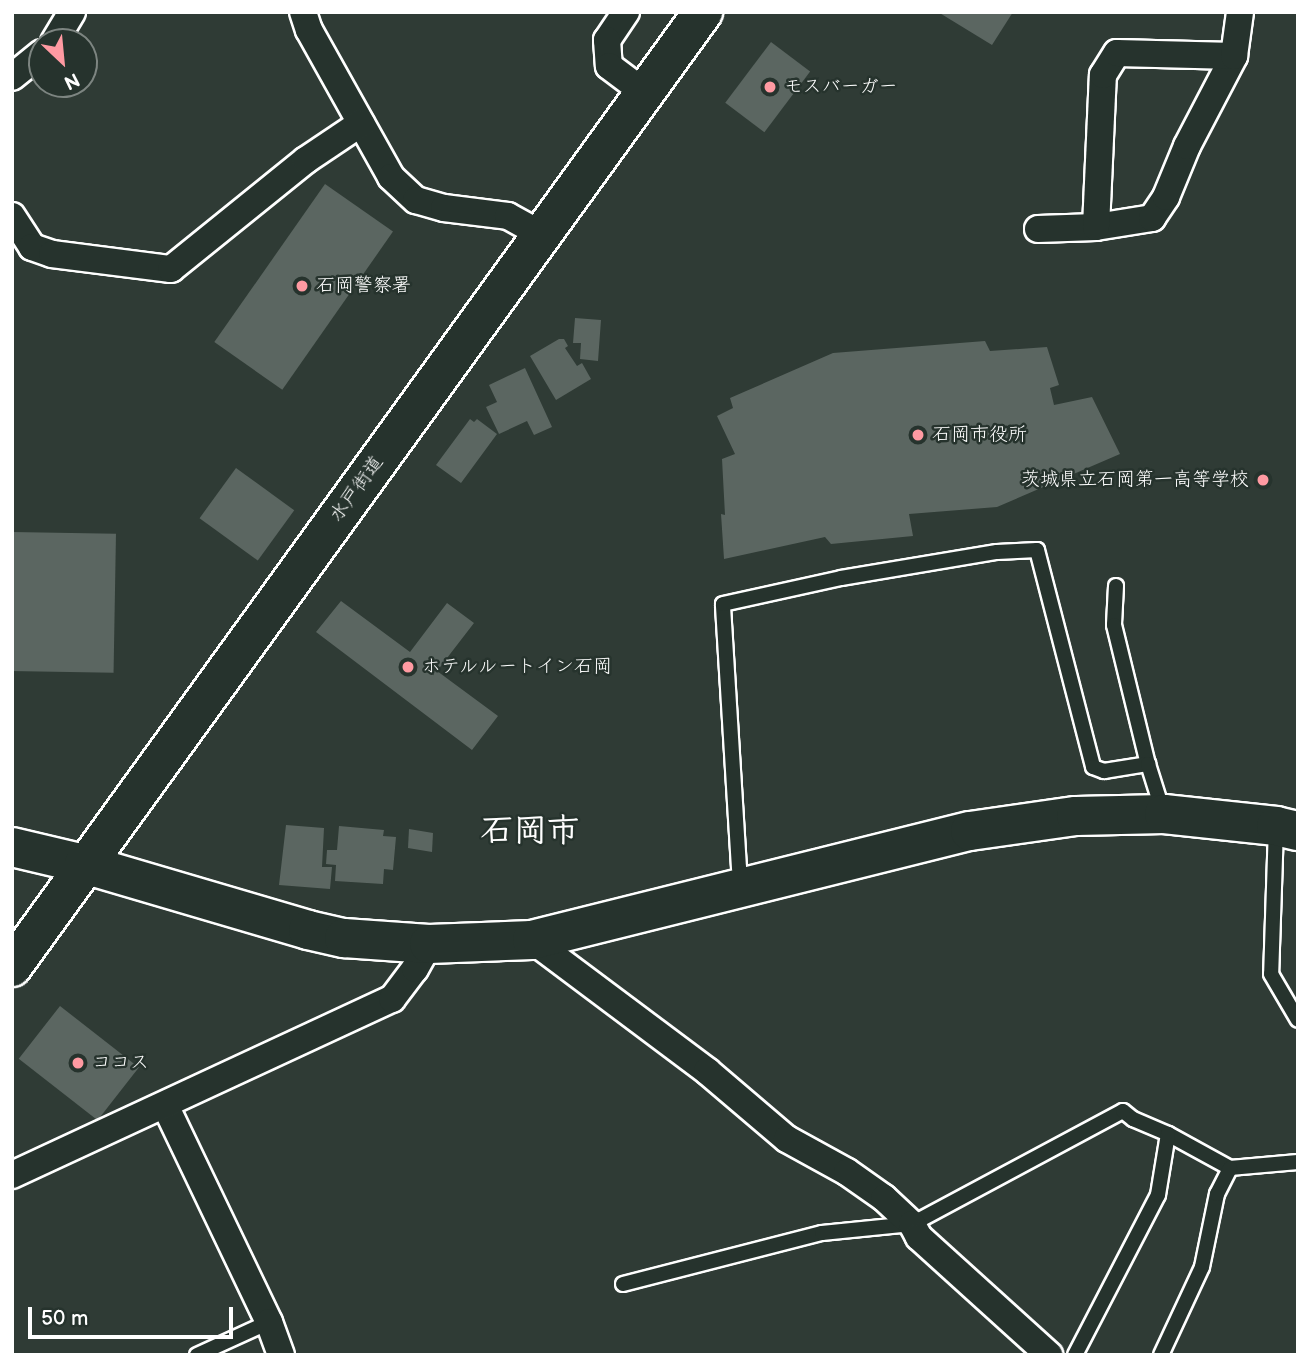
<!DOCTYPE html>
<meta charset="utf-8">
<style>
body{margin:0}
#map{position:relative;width:1310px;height:1367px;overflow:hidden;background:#2f3b35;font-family:"Balsamiq Sans","Klee One",sans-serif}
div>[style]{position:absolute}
.building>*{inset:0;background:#5b6661;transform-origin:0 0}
.roads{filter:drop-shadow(2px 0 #fff) drop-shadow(-2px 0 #fff) drop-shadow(0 2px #fff) drop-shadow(0 -2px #fff)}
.lane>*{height:14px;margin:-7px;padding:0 7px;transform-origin:7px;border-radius:7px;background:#26332d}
.street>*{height:26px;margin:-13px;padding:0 13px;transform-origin:13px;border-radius:13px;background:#26332d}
.secondary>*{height:38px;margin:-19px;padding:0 19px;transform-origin:19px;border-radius:19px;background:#26332d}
.highway>*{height:38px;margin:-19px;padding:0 19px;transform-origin:19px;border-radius:19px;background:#26332d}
.dots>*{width:19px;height:19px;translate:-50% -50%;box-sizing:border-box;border:4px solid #26332d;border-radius:50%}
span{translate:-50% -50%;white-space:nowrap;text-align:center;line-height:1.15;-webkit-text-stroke:5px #26332d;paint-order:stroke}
.poi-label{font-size:19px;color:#fff}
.left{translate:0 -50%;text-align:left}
.right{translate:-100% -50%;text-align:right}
.street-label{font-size:19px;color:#fff}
.town-label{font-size:33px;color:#fff;font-weight:700}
.frame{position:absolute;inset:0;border:14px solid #fff;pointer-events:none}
.north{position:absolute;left:28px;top:28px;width:70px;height:70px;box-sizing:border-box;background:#26332d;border:2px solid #7d8581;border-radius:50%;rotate:154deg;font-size:19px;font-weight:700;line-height:28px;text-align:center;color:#fff}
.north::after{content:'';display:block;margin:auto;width:24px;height:32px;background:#ff9aa2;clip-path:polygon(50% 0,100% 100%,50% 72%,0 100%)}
.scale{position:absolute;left:28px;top:1307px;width:205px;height:32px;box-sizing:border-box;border:4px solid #fff;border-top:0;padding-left:9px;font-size:21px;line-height:24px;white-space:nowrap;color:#fff;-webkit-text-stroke:5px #26332d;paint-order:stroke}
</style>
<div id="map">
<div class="building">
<i style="clip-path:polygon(938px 12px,1013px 12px,992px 45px)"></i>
<i style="left:771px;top:42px;width:49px;height:76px;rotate:37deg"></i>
<i style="left:325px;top:184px;width:83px;height:193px;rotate:35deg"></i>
<i style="clip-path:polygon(575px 318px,601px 320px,598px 361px,580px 359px,581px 343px,573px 343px)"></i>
<i style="clip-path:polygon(559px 339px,564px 339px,568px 346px,565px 348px,577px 366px,582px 363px,591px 379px,556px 400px,530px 356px)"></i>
<i style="clip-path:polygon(985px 341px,990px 351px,1047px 347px,1059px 385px,1050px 388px,1054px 405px,1092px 397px,1120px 454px,997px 507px,909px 514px,913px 536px,831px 544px,825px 537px,724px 559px,721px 514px,725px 515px,722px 459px,735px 454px,717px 416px,733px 408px,730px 398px,833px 353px)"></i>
<i style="clip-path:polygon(525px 368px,552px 427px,534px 435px,527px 421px,499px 434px,486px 407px,497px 402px,489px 385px)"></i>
<i style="clip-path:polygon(470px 419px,474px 422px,477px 419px,497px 434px,461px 483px,436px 465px)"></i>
<i style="left:236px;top:468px;width:72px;height:62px;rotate:36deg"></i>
<i style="left:12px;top:532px;width:104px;height:139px;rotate:1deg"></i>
<i style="clip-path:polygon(341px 601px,410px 652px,447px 603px,474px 623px,437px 671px,498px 716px,472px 750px,316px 632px)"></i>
<i style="clip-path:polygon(286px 825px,324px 828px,322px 867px,332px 867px,330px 889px,279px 885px)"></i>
<i style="clip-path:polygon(339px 826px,384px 830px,383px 836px,396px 837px,393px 870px,384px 869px,383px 884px,335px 881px,336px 865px,326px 864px,327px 850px,337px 850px)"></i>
<i style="clip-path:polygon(409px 829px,433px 833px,432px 852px,408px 848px)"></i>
<i style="left:60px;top:1006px;width:100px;height:67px;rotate:38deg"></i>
</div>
<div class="roads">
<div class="lane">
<i style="left:1116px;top:586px;width:39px;rotate:93deg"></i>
<i style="left:1114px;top:625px;width:143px;rotate:76.3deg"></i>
<i style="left:1276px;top:827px;width:147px;rotate:91.9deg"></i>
<i style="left:1271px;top:974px;width:53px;rotate:59.6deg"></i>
<i style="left:744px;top:884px;width:17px;rotate:-107deg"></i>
<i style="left:739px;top:868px;width:264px;rotate:-93.5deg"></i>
<i style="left:723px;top:604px;width:121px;rotate:-12.4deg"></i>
<i style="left:841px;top:578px;width:158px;rotate:-9.5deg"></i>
<i style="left:997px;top:552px;width:40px;rotate:-2.9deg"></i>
<i style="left:1037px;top:550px;width:224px;rotate:75.5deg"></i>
<i style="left:1093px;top:767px;width:12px;rotate:20deg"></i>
<i style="left:1104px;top:771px;width:45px;rotate:-9deg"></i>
<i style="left:1148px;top:764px;width:50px;rotate:72.6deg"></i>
<i style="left:623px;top:1284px;width:205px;rotate:-14.4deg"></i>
<i style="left:822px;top:1233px;width:90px;rotate:-5.7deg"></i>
<i style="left:912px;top:1224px;width:239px;rotate:-28.2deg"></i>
<i style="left:1123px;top:1111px;width:13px;rotate:39deg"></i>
<i style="left:1133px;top:1119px;width:38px;rotate:23deg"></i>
<i style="left:1168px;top:1134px;width:71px;rotate:28.7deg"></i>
<i style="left:1230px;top:1168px;width:68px;rotate:-5deg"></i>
<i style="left:197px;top:1355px;width:79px;rotate:-24.6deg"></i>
<i style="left:1075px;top:1355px;width:180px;rotate:-62.6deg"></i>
<i style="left:1158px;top:1195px;width:62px;rotate:-80.7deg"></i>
<i style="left:1161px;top:1355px;width:97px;rotate:-65deg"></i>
<i style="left:1202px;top:1267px;width:75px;rotate:-78.4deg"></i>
<i style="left:1217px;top:1194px;width:29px;rotate:-63deg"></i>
</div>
<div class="street">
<i style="left:303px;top:12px;width:19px;rotate:72deg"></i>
<i style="left:309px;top:30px;width:168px;rotate:60.8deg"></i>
<i style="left:391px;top:177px;width:34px;rotate:43deg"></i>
<i style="left:416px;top:200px;width:29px;rotate:16deg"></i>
<i style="left:444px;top:208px;width:64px;rotate:7.1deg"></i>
<i style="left:508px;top:216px;width:39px;rotate:29deg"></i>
<i style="left:626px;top:12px;width:34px;rotate:124deg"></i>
<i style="left:607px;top:40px;width:26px;rotate:86deg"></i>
<i style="left:609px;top:66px;width:45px;rotate:36.9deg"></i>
<i style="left:54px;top:42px;width:35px;rotate:-59deg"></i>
<i style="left:12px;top:77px;width:38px;rotate:-39deg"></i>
<i style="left:12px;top:216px;width:37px;rotate:57deg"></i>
<i style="left:32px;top:247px;width:21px;rotate:19deg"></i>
<i style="left:52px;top:254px;width:120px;rotate:7.2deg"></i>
<i style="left:171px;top:269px;width:174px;rotate:-38.9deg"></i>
<i style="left:306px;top:160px;width:66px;rotate:-33.9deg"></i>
<i style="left:1096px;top:227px;width:57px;rotate:-9.1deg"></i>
<i style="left:1152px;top:218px;width:25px;rotate:-56deg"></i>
<i style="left:1166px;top:197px;width:55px;rotate:-67.6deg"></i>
<i style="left:1187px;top:146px;width:102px;rotate:-62.4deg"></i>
<i style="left:1038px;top:229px;width:58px;rotate:-2deg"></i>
<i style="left:1096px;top:227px;width:152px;rotate:-87.4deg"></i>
<i style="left:1103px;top:75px;width:26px;rotate:-58deg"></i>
<i style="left:1117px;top:53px;width:117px;rotate:1.5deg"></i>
<i style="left:1234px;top:56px;width:44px;rotate:-82.2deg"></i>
<i style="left:532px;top:940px;width:219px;rotate:36.8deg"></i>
<i style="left:707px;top:1071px;width:105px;rotate:40.4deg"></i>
<i style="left:787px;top:1139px;width:68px;rotate:28.8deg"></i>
<i style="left:847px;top:1172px;width:45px;rotate:35.1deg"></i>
<i style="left:884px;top:1198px;width:38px;rotate:43deg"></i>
<i style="left:912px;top:1224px;width:15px;rotate:62deg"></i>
<i style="left:919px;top:1237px;width:176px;rotate:42.2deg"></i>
<i style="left:165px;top:1105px;width:241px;rotate:64.4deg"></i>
<i style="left:269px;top:1322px;width:35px;rotate:70deg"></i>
<i style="left:12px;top:1175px;width:419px;rotate:-24.9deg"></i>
<i style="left:392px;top:999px;width:38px;rotate:-53deg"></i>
<i style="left:415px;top:969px;width:29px;rotate:-61deg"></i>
</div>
<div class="secondary">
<i style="left:12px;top:847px;width:74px;rotate:13.3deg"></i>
<i style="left:84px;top:864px;width:234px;rotate:16.4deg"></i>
<i style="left:308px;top:930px;width:37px;rotate:13deg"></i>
<i style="left:344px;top:938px;width:85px;rotate:4deg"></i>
<i style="left:429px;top:944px;width:103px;rotate:-2.2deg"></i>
<i style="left:532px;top:940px;width:451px;rotate:-14deg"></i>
<i style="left:970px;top:831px;width:107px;rotate:-8.1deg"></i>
<i style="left:1076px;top:816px;width:88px;rotate:-1.3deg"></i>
<i style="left:1164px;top:814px;width:113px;rotate:6.1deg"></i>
<i style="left:1276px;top:826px;width:23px;rotate:13deg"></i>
</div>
<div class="highway">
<i style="left:12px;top:967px;width:1179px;rotate:-54.11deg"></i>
</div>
</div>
<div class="dots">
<i style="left:770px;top:87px;background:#ff9aa2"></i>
<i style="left:302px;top:286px;background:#ff9aa2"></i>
<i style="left:918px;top:435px;background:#ff9aa2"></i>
<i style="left:1263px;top:480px;background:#ff9aa2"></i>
<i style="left:408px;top:667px;background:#ff9aa2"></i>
<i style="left:78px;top:1063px;background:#ff9aa2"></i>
</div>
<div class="poi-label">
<span class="left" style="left:784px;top:87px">モスバーガー</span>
<span class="left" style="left:316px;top:286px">石岡警察署</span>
<span class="left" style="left:932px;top:435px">石岡市役所</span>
<span class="right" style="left:1249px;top:480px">茨城県立石岡第一高等学校</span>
<span class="left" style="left:422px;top:667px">ホテルルートイン石岡</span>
<span class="left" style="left:92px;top:1063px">ココス</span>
</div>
<div class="street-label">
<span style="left:357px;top:489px;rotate:-54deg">水戸街道</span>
</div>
<div class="town-label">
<span style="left:530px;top:832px">石岡市</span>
</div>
<div class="frame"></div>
<div class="north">N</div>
<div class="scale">50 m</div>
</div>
